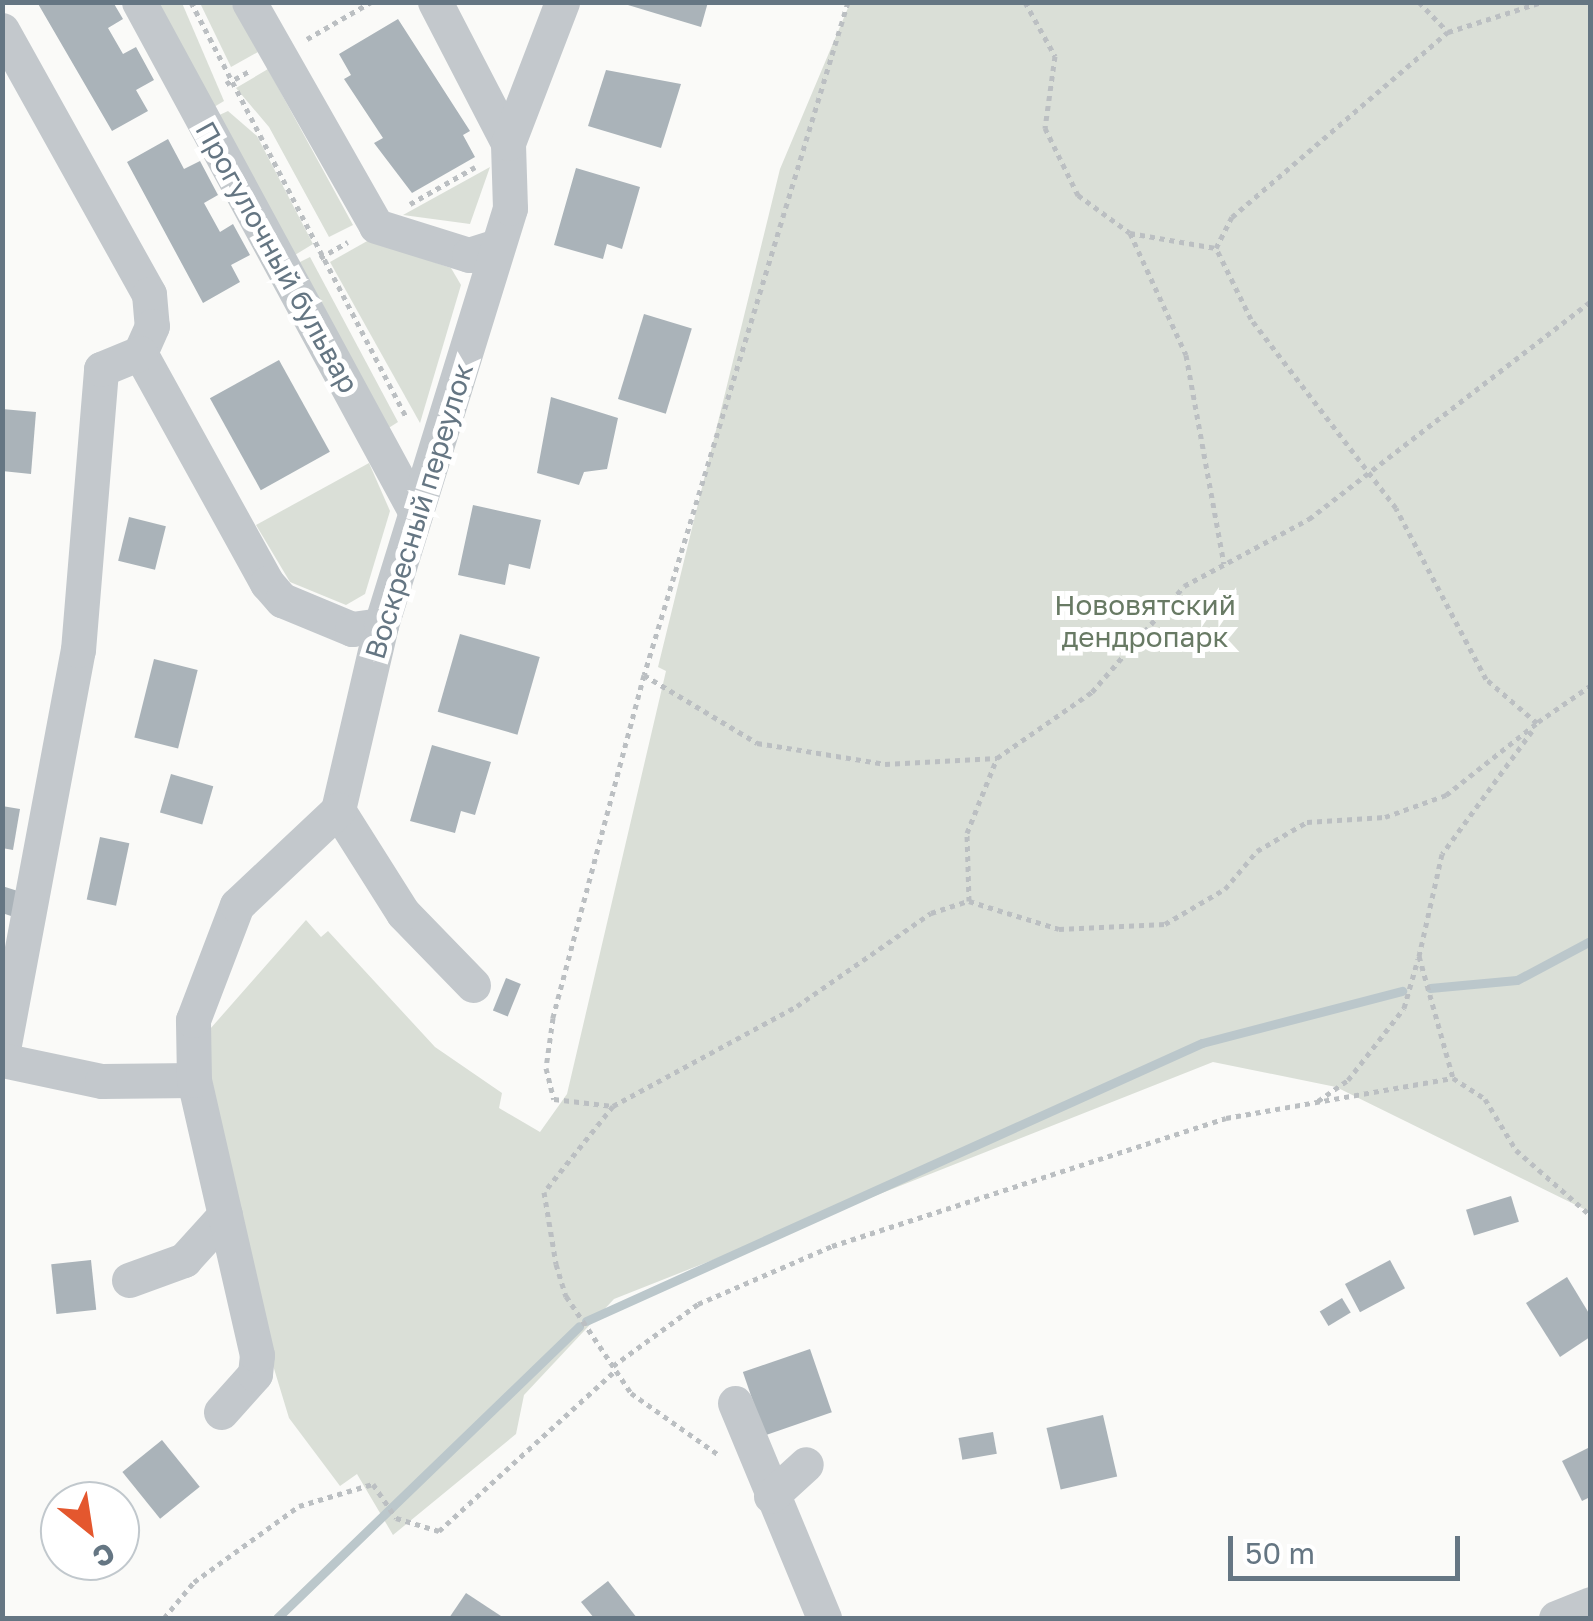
<!DOCTYPE html>
<meta charset="utf-8">
<style>
body{margin:0}
#map{position:relative;width:1593px;height:1621px;overflow:hidden;background:#fafaf8;font-family:"Golos Text",sans-serif}
div>[style]{position:absolute}
.green>*{inset:0;background:#dadfd7}
.stream>*{height:9px;margin:-4.5px;padding:0 4.5px;transform-origin:4.5px;border-radius:4.5px;background:#bbc7cb}
.building>*{inset:0;background:#aab3b9;transform-origin:0 0}
.path>*{height:5px;margin-top:-2.5px;transform-origin:0;background:repeating-linear-gradient(90deg,#bbbfc2 0 5px,transparent 0 10px)}
.minor>*{height:35px;margin:-17.5px;padding:0 17.5px;transform-origin:17.5px;border-radius:17.5px;background:#c3c8cc}
span{translate:-50% -50%;white-space:nowrap;text-align:center;line-height:1.15;-webkit-text-stroke:10px #fff;paint-order:stroke}
.street-label{font-size:28px;color:#657683}
.park-label{font-size:28px;color:#687a64}
.frame{position:absolute;inset:0;border:5px solid #657683;pointer-events:none}
.north{position:absolute;left:40px;top:1481px;width:100px;height:100px;box-sizing:border-box;background:#fff;border:2px solid #c1c8cd;border-radius:50%;rotate:150deg;font-size:28px;font-weight:700;line-height:40px;text-align:center;color:#657683}
.north::after{content:'';display:block;margin:auto;width:35px;height:45px;background:#e4572e;clip-path:polygon(50% 0,100% 100%,50% 72%,0 100%)}
.scale{position:absolute;left:1228px;top:1536px;width:232px;height:45px;box-sizing:border-box;border:5px solid #657683;border-top:0;padding-left:12px;font-size:30px;line-height:35px;white-space:nowrap;color:#657683;-webkit-text-stroke:8px #fff;paint-order:stroke}
</style>
<div id="map">
<div class="green">
<i style="clip-path:polygon(150px 3px,182px 3px,224px 101px,209px 110px)"></i>
<i style="clip-path:polygon(200px 3px,231px 3px,258px 52px,231px 67px)"></i>
<i style="clip-path:polygon(850px 3px,1590px 3px,1590px 1212px,1336px 1087px,1213px 1062px,614px 1299px,524px 1395px,516px 1434px,393px 1535px,357px 1474px,340px 1486px,289px 1418px,181px 1062px,306px 920px,321px 937px,328px 931px,435px 1047px,502px 1093px,499px 1108px,540px 1132px,567px 1094px,666px 671px,658px 667px,780px 169px)"></i>
<i style="clip-path:polygon(268px 69px,353px 225px,329px 237px,269px 127px,236px 88px)"></i>
<i style="clip-path:polygon(228px 111px,257px 136px,313px 244px,290px 258px,213px 118px)"></i>
<i style="clip-path:polygon(490px 167px,470px 224px,403px 215px)"></i>
<i style="clip-path:polygon(369px 240px,451px 268px,461px 285px,420px 423px,330px 262px)"></i>
<i style="clip-path:polygon(310px 257px,398px 422px,387px 429px,292px 266px)"></i>
<i style="clip-path:polygon(369px 463px,390px 511px,365px 594px,346px 605px,290px 582px,256px 525px)"></i>
</div>
<div class="stream">
<i style="left:1430px;top:988px;width:87px;rotate:-5.3deg"></i>
<i style="left:1517px;top:980px;width:83px;rotate:-28.1deg"></i>
<i style="left:586px;top:1321px;width:676px;rotate:-24.29deg"></i>
<i style="left:1202px;top:1043px;width:207px;rotate:-14.6deg"></i>
<i style="left:277px;top:1618px;width:420px;rotate:-44deg"></i>
</div>
<div class="building">
<i style="clip-path:polygon(37px 2px,113px 2px,123px 19px,108px 28px,123px 54px,136px 47px,154px 80px,136px 90px,148px 111px,112px 131px)"></i>
<i style="clip-path:polygon(618px 2px,708px 2px,701px 27px)"></i>
<i style="clip-path:polygon(398px 19px,470px 131px,463px 135px,475px 157px,412px 193px,374px 143px,383px 138px,344px 79px,351px 75px,339px 54px)"></i>
<i style="clip-path:polygon(606px 70px,681px 84px,661px 148px,588px 126px)"></i>
<i style="clip-path:polygon(168px 139px,184px 169px,200px 161px,218px 195px,204px 203px,220px 232px,233px 224px,250px 255px,231px 265px,240px 282px,203px 303px,127px 162px)"></i>
<i style="clip-path:polygon(576px 168px,640px 187px,622px 249px,607px 244px,603px 259px,554px 245px)"></i>
<i style="left:644px;top:314px;width:50px;height:89px;rotate:17deg"></i>
<i style="left:279px;top:360px;width:105px;height:79px;rotate:61deg"></i>
<i style="clip-path:polygon(551px 397px,618px 418px,607px 469px,584px 472px,579px 485px,537px 473px)"></i>
<i style="clip-path:polygon(2px 409px,36px 412px,31px 474px,2px 471px)"></i>
<i style="clip-path:polygon(473px 505px,541px 520px,530px 569px,509px 564px,505px 585px,458px 575px)"></i>
<i style="left:129px;top:517px;width:38px;height:45px;rotate:14deg"></i>
<i style="left:460px;top:634px;width:83px;height:81px;rotate:16deg"></i>
<i style="left:154px;top:659px;width:45px;height:81px;rotate:14deg"></i>
<i style="clip-path:polygon(432px 745px,491px 762px,475px 815px,461px 811px,455px 833px,410px 821px)"></i>
<i style="left:171px;top:774px;width:44px;height:40px;rotate:16deg"></i>
<i style="clip-path:polygon(2px 806px,20px 809px,13px 850px,2px 848px)"></i>
<i style="left:100px;top:837px;width:30px;height:64px;rotate:12deg"></i>
<i style="clip-path:polygon(2px 886px,21px 892px,14px 917px,2px 913px)"></i>
<i style="left:506px;top:978px;width:16px;height:35px;rotate:22deg"></i>
<i style="left:1511px;top:1196px;width:27px;height:47px;rotate:73deg"></i>
<i style="left:91px;top:1260px;width:50px;height:40px;rotate:84deg"></i>
<i style="left:1390px;top:1260px;width:32px;height:51px;rotate:62deg"></i>
<i style="clip-path:polygon(1567px 1277px,1590px 1315px,1590px 1337px,1560px 1357px,1526px 1303px)"></i>
<i style="left:1342px;top:1298px;width:17px;height:26px;rotate:59deg"></i>
<i style="left:810px;top:1349px;width:67px;height:71px;rotate:71deg"></i>
<i style="left:1103px;top:1415px;width:63px;height:58px;rotate:77deg"></i>
<i style="left:993px;top:1432px;width:22px;height:35px;rotate:80deg"></i>
<i style="left:162px;top:1440px;width:60px;height:51px;rotate:51deg"></i>
<i style="clip-path:polygon(1590px 1447px,1590px 1497px,1582px 1501px,1562px 1461px)"></i>
<i style="clip-path:polygon(608px 1581px,637px 1618px,594px 1618px,581px 1602px)"></i>
<i style="clip-path:polygon(466px 1593px,504px 1618px,449px 1618px)"></i>
</div>
<div class="path">
<i style="left:191px;top:2px;width:466px;rotate:62.6deg"></i>
<i style="left:848px;top:2px;width:703px;rotate:106.86deg"></i>
<i style="left:644px;top:675px;width:355px;rotate:104.9deg"></i>
<i style="left:553px;top:1018px;width:50px;rotate:98deg"></i>
<i style="left:546px;top:1068px;width:32px;rotate:76deg"></i>
<i style="left:554px;top:1099px;width:59px;rotate:6.8deg"></i>
<i style="left:613px;top:1106px;width:209px;rotate:-28.5deg"></i>
<i style="left:797px;top:1006px;width:163px;rotate:-34.8deg"></i>
<i style="left:931px;top:913px;width:40px;rotate:-18deg"></i>
<i style="left:969px;top:901px;width:94px;rotate:17.3deg"></i>
<i style="left:1059px;top:929px;width:106px;rotate:-2.7deg"></i>
<i style="left:1165px;top:924px;width:69px;rotate:-30.3deg"></i>
<i style="left:1225px;top:889px;width:50px;rotate:-49.9deg"></i>
<i style="left:1257px;top:851px;width:58px;rotate:-30.1deg"></i>
<i style="left:1307px;top:822px;width:78px;rotate:-3.7deg"></i>
<i style="left:1385px;top:817px;width:65px;rotate:-19.8deg"></i>
<i style="left:1446px;top:795px;width:116px;rotate:-38.4deg"></i>
<i style="left:1537px;top:723px;width:67px;rotate:-139.2deg"></i>
<i style="left:1486px;top:679px;width:193px;rotate:-117.8deg"></i>
<i style="left:1396px;top:508px;width:238px;rotate:-127.5deg"></i>
<i style="left:1251px;top:319px;width:79px;rotate:-116.2deg"></i>
<i style="left:1025px;top:2px;width:62px;rotate:60.9deg"></i>
<i style="left:1055px;top:56px;width:73px;rotate:97.9deg"></i>
<i style="left:1045px;top:128px;width:75px;rotate:63.8deg"></i>
<i style="left:1078px;top:195px;width:64px;rotate:36.2deg"></i>
<i style="left:1130px;top:233px;width:87px;rotate:9.9deg"></i>
<i style="left:1419px;top:2px;width:42px;rotate:46deg"></i>
<i style="left:307px;top:39px;width:74px;rotate:-30deg"></i>
<i style="left:226px;top:84px;width:26px;rotate:-29deg"></i>
<i style="left:410px;top:204px;width:75px;rotate:-29.6deg"></i>
<i style="left:1130px;top:233px;width:134px;rotate:65.3deg"></i>
<i style="left:1186px;top:355px;width:212px;rotate:79.7deg"></i>
<i style="left:1216px;top:248px;width:35px;rotate:-63deg"></i>
<i style="left:1232px;top:217px;width:284px;rotate:-40.6deg"></i>
<i style="left:1448px;top:32px;width:99px;rotate:-17.7deg"></i>
<i style="left:320px;top:258px;width:32px;rotate:-30deg"></i>
<i style="left:644px;top:675px;width:132px;rotate:31deg"></i>
<i style="left:757px;top:743px;width:130px;rotate:9.3deg"></i>
<i style="left:885px;top:764px;width:112px;rotate:-3.1deg"></i>
<i style="left:997px;top:758px;width:116px;rotate:-34.8deg"></i>
<i style="left:1092px;top:692px;width:140px;rotate:-49deg"></i>
<i style="left:1184px;top:586px;width:142px;rotate:-28.2deg"></i>
<i style="left:1309px;top:519px;width:355px;rotate:-37.7deg"></i>
<i style="left:1538px;top:722px;width:63px;rotate:-34.7deg"></i>
<i style="left:1532px;top:731px;width:152px;rotate:126.2deg"></i>
<i style="left:1442px;top:854px;width:105px;rotate:102.7deg"></i>
<i style="left:1419px;top:956px;width:127px;rotate:74.4deg"></i>
<i style="left:1453px;top:1078px;width:38px;rotate:33deg"></i>
<i style="left:1485px;top:1099px;width:60px;rotate:58.7deg"></i>
<i style="left:1516px;top:1150px;width:98px;rotate:41.3deg"></i>
<i style="left:969px;top:901px;width:68px;rotate:-91.7deg"></i>
<i style="left:967px;top:833px;width:81px;rotate:-68.2deg"></i>
<i style="left:1318px;top:1101px;width:37px;rotate:-35deg"></i>
<i style="left:1348px;top:1080px;width:91px;rotate:-52.1deg"></i>
<i style="left:1404px;top:1008px;width:51px;rotate:-74.1deg"></i>
<i style="left:613px;top:1106px;width:110px;rotate:128.7deg"></i>
<i style="left:544px;top:1192px;width:73px;rotate:80.5deg"></i>
<i style="left:556px;top:1264px;width:34px;rotate:73deg"></i>
<i style="left:566px;top:1296px;width:117px;rotate:56.2deg"></i>
<i style="left:631px;top:1393px;width:108px;rotate:35.2deg"></i>
<i style="left:613px;top:1366px;width:105px;rotate:-36.1deg"></i>
<i style="left:698px;top:1304px;width:146px;rotate:-23.4deg"></i>
<i style="left:832px;top:1246px;width:414px;rotate:-18deg"></i>
<i style="left:1226px;top:1118px;width:230px;rotate:-10deg"></i>
<i style="left:164px;top:1618px;width:47px;rotate:-50.2deg"></i>
<i style="left:194px;top:1582px;width:130px;rotate:-35.9deg"></i>
<i style="left:299px;top:1506px;width:77px;rotate:-16.6deg"></i>
<i style="left:373px;top:1484px;width:41px;rotate:55.9deg"></i>
<i style="left:396px;top:1518px;width:45px;rotate:16.8deg"></i>
<i style="left:439px;top:1531px;width:239px;rotate:-42.3deg"></i>
</div>
<div class="minor">
<i style="left:139px;top:2px;width:579px;rotate:61.53deg"></i>
<i style="left:249px;top:2px;width:257px;rotate:60.4deg"></i>
<i style="left:376px;top:226px;width:97px;rotate:17.3deg"></i>
<i style="left:469px;top:255px;width:29px;rotate:-18deg"></i>
<i style="left:435px;top:2px;width:159px;rotate:62.6deg"></i>
<i style="left:2px;top:30px;width:302px;rotate:60.9deg"></i>
<i style="left:149px;top:294px;width:32px;rotate:85deg"></i>
<i style="left:152px;top:326px;width:30px;rotate:114deg"></i>
<i style="left:140px;top:353px;width:263px;rotate:61.1deg"></i>
<i style="left:267px;top:583px;width:23px;rotate:49deg"></i>
<i style="left:282px;top:600px;width:76px;rotate:22.5deg"></i>
<i style="left:352px;top:629px;width:29px;rotate:-8deg"></i>
<i style="left:473px;top:985px;width:100px;rotate:-134.2deg"></i>
<i style="left:403px;top:913px;width:122px;rotate:-122.3deg"></i>
<i style="left:338px;top:810px;width:190px;rotate:-76.9deg"></i>
<i style="left:381px;top:625px;width:436px;rotate:-72.8deg"></i>
<i style="left:510px;top:208px;width:65px;rotate:-91.8deg"></i>
<i style="left:508px;top:143px;width:151px;rotate:-69deg"></i>
<i style="left:2px;top:1055px;width:412px;rotate:-79.4deg"></i>
<i style="left:78px;top:650px;width:282px;rotate:-85.3deg"></i>
<i style="left:101px;top:369px;width:42px;rotate:-22.3deg"></i>
<i style="left:2px;top:1060px;width:102px;rotate:11.9deg"></i>
<i style="left:102px;top:1081px;width:92px;rotate:-0.6deg"></i>
<i style="left:129px;top:1280px;width:59px;rotate:-20deg"></i>
<i style="left:184px;top:1260px;width:61px;rotate:-47.7deg"></i>
<i style="left:735px;top:1403px;width:233px;rotate:67.5deg"></i>
<i style="left:221px;top:1412px;width:51px;rotate:-48.2deg"></i>
<i style="left:255px;top:1374px;width:19px;rotate:-84deg"></i>
<i style="left:257px;top:1355px;width:282px;rotate:-102.9deg"></i>
<i style="left:194px;top:1080px;width:60px;rotate:-91deg"></i>
<i style="left:193px;top:1020px;width:123px;rotate:-69.1deg"></i>
<i style="left:237px;top:905px;width:139px;rotate:-43.2deg"></i>
<i style="left:771px;top:1496px;width:47px;rotate:-42.4deg"></i>
<i style="left:1556px;top:1618px;width:37px;rotate:-22deg"></i>
</div>
<div class="street-label">
<span style="left:277px;top:257px;rotate:61deg">Прогулочный бульвар</span>
<span style="left:419px;top:511px;rotate:-73deg">Воскресный переулок</span>
</div>
<div class="park-label">
<span style="left:1145px;top:621px">Нововятский<br>дендропарк</span>
</div>
<div class="frame"></div>
<div class="north">С</div>
<div class="scale">50 m</div>
</div>
